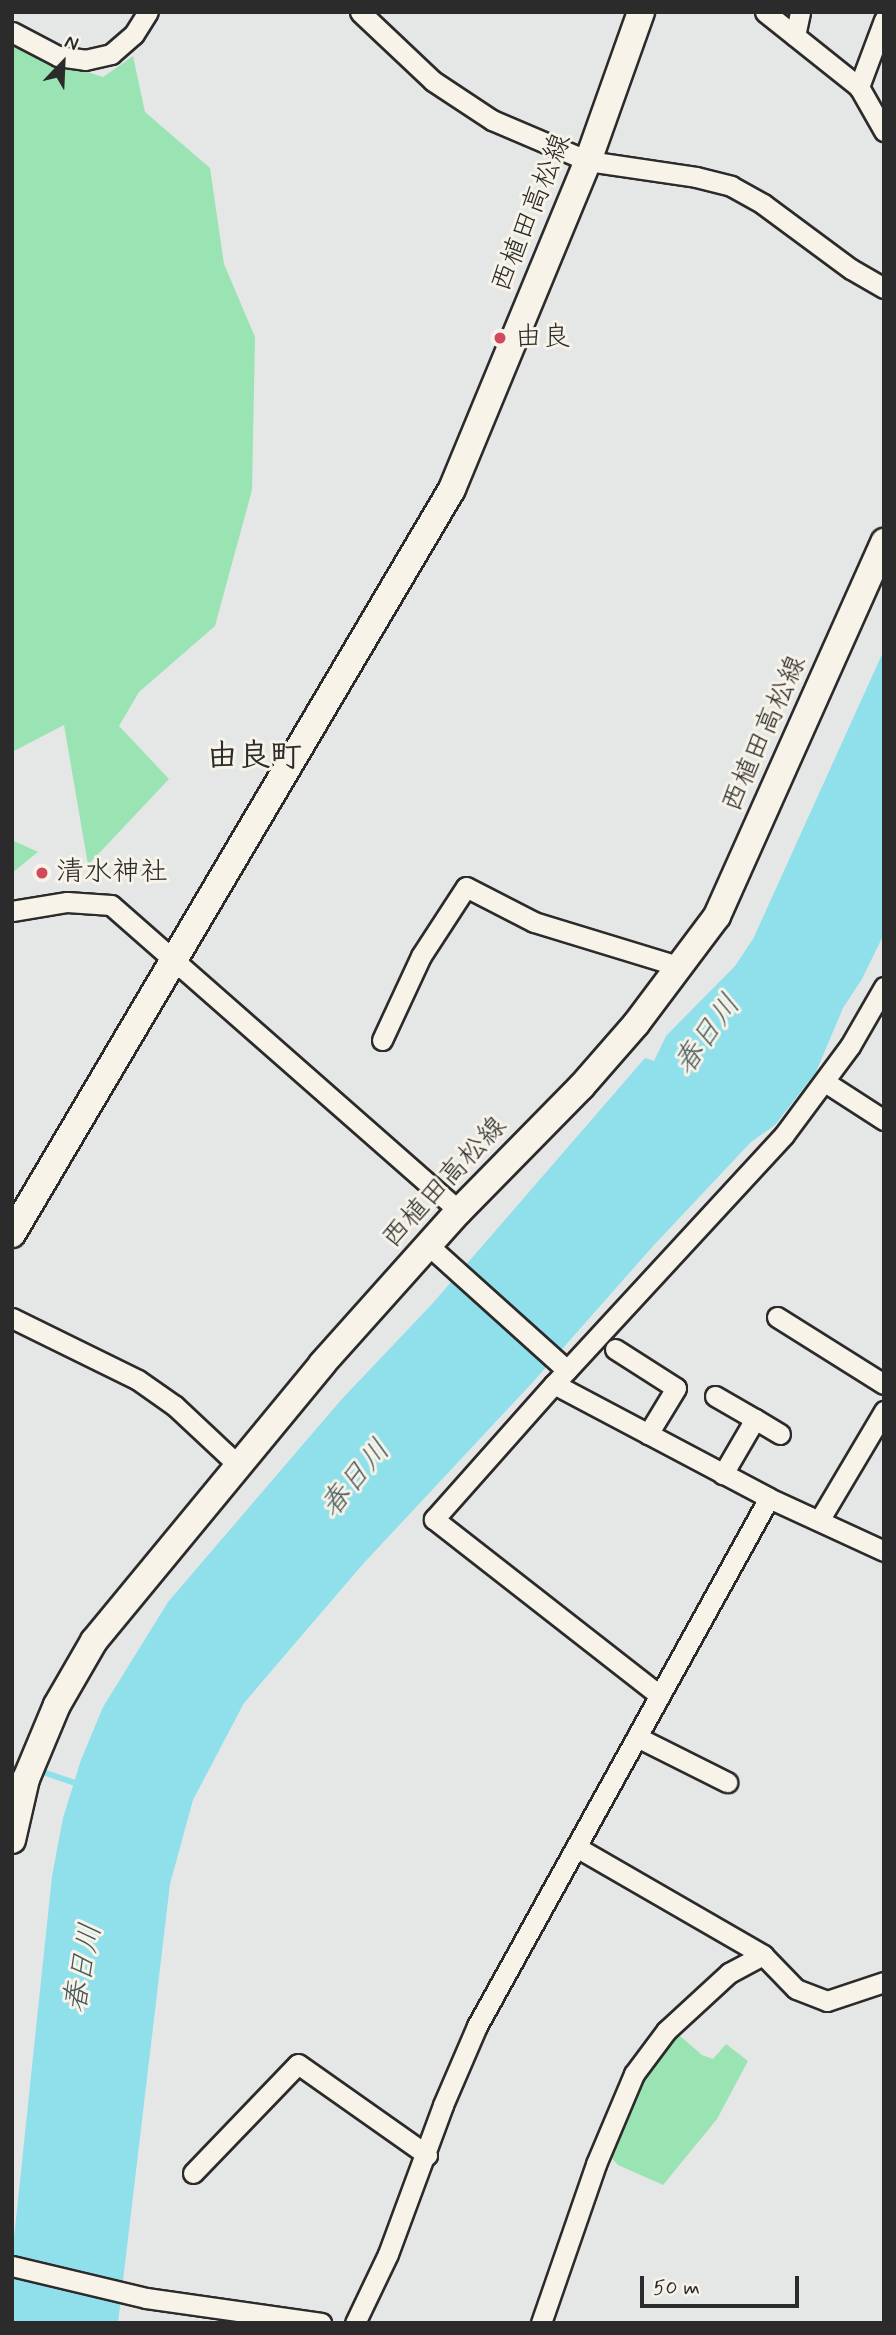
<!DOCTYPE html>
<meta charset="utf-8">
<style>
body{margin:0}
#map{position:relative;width:896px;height:2335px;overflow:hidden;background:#e5e7e7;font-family:Mynerve,"Klee One",sans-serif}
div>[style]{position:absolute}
.green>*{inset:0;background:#9ae4b4}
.water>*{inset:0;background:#8fe0eb}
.stream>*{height:6px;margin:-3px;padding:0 3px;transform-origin:3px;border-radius:3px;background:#8fe0eb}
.roads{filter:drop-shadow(2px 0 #2b2b2b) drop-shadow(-2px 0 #2b2b2b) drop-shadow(0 2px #2b2b2b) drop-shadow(0 -2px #2b2b2b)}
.minor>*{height:19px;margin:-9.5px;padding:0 9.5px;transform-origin:9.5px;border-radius:9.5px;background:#f7f3e8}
.secondary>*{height:26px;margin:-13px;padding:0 13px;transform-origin:13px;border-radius:13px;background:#f7f3e8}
.dots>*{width:19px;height:19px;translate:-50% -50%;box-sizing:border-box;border:4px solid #f7f3e8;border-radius:50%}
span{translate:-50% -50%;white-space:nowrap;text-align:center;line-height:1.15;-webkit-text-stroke:6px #f7f3e8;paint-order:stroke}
.street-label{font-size:28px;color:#2b2b2b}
.poi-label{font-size:28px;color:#2b2b2b}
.left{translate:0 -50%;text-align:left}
.water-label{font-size:30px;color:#44585b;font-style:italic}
.quarter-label{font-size:32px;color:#2b2b2b;font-weight:700}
.frame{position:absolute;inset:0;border:14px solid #2b2b2b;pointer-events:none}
.north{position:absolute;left:28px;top:28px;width:70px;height:70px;-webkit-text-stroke:5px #f7f3e8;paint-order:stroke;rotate:23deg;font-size:19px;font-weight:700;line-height:28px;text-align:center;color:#2b2b2b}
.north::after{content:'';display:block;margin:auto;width:24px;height:32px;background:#2b2b2b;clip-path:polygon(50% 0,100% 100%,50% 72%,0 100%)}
.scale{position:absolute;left:640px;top:2276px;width:159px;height:32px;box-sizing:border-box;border:4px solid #2b2b2b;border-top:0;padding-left:9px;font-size:21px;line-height:24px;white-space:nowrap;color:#2b2b2b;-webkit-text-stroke:5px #f7f3e8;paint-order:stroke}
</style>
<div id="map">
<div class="green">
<i style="clip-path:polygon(12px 20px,44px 58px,103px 77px,133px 56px,145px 112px,210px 168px,224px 264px,255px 337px,252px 490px,215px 626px,139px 692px,119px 726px,169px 779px,88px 865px,64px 725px,12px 752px)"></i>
<i style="clip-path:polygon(12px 840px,38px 852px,12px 873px)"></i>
<i style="clip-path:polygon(680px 2036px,702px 2055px,713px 2059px,726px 2044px,748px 2061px,717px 2119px,663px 2185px,618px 2165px,607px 2153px,638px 2079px,659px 2049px)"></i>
</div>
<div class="water">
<i style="clip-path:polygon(884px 650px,884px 934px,862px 979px,843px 1008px,816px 1072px,775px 1125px,751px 1142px,654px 1245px,533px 1382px,363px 1564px,244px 1703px,193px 1800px,170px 1884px,118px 2323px,12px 2323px,12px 2257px,52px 1876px,63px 1818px,81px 1760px,103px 1707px,168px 1602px,257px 1498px,341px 1400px,432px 1304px,645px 1058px,654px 1061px,666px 1036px,735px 966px,753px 939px)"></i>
</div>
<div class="stream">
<i style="left:12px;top:1769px;width:3px;rotate:-18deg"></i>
<i style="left:43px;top:1772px;width:40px;rotate:18.9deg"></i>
</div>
<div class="roads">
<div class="minor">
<i style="left:360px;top:12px;width:100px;rotate:43.4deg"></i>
<i style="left:433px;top:81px;width:71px;rotate:33.5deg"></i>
<i style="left:492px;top:120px;width:104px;rotate:23.1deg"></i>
<i style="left:588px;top:161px;width:109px;rotate:8.4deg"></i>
<i style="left:696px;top:177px;width:36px;rotate:14deg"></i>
<i style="left:731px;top:186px;width:37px;rotate:29deg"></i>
<i style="left:763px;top:204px;width:109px;rotate:36.5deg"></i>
<i style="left:851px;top:269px;width:38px;rotate:30deg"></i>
<i style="left:765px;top:12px;width:120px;rotate:38.6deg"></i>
<i style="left:884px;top:20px;width:72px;rotate:110.5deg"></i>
<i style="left:859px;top:87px;width:51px;rotate:60.4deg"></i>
<i style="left:12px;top:32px;width:52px;rotate:27.6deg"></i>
<i style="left:58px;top:56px;width:27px;rotate:8deg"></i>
<i style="left:85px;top:60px;width:27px;rotate:-13deg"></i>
<i style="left:111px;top:54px;width:30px;rotate:-41deg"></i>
<i style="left:134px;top:34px;width:26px;rotate:-58deg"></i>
<i style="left:795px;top:36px;width:25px;rotate:-78deg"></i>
<i style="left:12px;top:911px;width:56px;rotate:-9.3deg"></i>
<i style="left:67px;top:902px;width:44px;rotate:3.9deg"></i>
<i style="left:111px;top:905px;width:463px;rotate:41.3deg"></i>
<i style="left:884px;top:987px;width:68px;rotate:120deg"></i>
<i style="left:850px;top:1046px;width:111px;rotate:126.6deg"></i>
<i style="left:784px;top:1135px;width:339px;rotate:132.7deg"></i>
<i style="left:554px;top:1384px;width:243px;rotate:27.9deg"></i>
<i style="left:769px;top:1498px;width:127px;rotate:24.7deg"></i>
<i style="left:382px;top:1040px;width:93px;rotate:-65.1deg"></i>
<i style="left:421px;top:956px;width:82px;rotate:-56.9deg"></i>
<i style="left:466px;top:887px;width:76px;rotate:27.2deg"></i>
<i style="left:534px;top:922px;width:154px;rotate:17deg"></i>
<i style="left:825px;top:1082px;width:70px;rotate:32.8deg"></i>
<i style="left:428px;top:1245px;width:187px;rotate:42deg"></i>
<i style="left:777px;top:1317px;width:126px;rotate:32.1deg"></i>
<i style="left:12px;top:1318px;width:140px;rotate:26.2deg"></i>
<i style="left:138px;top:1380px;width:45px;rotate:35.1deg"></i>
<i style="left:175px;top:1406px;width:85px;rotate:43.1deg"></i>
<i style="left:615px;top:1349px;width:72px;rotate:32.6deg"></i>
<i style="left:676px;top:1388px;width:54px;rotate:121.3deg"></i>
<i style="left:554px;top:1384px;width:181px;rotate:131.6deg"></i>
<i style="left:434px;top:1519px;width:286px;rotate:38deg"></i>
<i style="left:715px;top:1396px;width:46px;rotate:29.9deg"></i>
<i style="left:755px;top:1419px;width:64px;rotate:120.2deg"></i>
<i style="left:755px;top:1419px;width:29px;rotate:31deg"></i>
<i style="left:820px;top:1519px;width:126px;rotate:-59.3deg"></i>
<i style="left:637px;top:1737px;width:101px;rotate:26.6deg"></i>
<i style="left:578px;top:1848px;width:214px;rotate:30deg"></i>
<i style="left:763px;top:1955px;width:47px;rotate:45.9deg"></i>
<i style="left:796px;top:1989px;width:33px;rotate:21deg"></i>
<i style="left:827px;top:2001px;width:60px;rotate:-18.4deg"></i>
<i style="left:193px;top:2173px;width:151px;rotate:-46.1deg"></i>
<i style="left:298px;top:2064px;width:158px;rotate:35.2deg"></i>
<i style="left:12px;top:2266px;width:138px;rotate:13.4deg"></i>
<i style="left:146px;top:2298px;width:177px;rotate:8.1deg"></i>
<i style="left:355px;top:2323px;width:76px;rotate:-64.4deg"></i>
<i style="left:388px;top:2254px;width:159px;rotate:-69.7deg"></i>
<i style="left:443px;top:2105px;width:86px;rotate:-66.7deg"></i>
<i style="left:477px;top:2026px;width:603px;rotate:-61.06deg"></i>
<i style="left:541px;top:2323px;width:168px;rotate:-70.9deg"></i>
<i style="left:596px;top:2164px;width:98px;rotate:-67.1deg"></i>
<i style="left:634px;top:2074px;width:54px;rotate:-53.3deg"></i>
<i style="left:666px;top:2031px;width:86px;rotate:-42.6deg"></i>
<i style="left:729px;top:1973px;width:38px;rotate:-28deg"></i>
</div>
<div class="secondary">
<i style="left:12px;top:1234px;width:865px;rotate:-59.43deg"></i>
<i style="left:452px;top:489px;width:355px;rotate:-67.5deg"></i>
<i style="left:588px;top:161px;width:158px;rotate:-70.4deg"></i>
<i style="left:12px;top:1840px;width:63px;rotate:-77.1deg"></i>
<i style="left:26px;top:1779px;width:80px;rotate:-67.3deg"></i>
<i style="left:57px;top:1705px;width:74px;rotate:-60deg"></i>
<i style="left:94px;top:1641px;width:359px;rotate:-50.5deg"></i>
<i style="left:322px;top:1364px;width:205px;rotate:-48.2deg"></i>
<i style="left:459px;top:1211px;width:174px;rotate:-45.5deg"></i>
<i style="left:581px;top:1087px;width:84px;rotate:-48.9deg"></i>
<i style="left:636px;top:1024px;width:135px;rotate:-53.1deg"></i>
<i style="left:717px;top:916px;width:410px;rotate:-65.9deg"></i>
</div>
</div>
<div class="dots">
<i style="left:500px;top:338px;background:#d1495b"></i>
<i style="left:42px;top:873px;background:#d1495b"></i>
</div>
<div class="street-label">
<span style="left:532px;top:213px;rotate:-68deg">西植田高松線</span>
<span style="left:765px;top:734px;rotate:-66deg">西植田高松線</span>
<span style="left:445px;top:1183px;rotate:-47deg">西植田高松線</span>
</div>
<div class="poi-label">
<span class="left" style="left:514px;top:338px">由良</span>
<span class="left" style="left:56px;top:873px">清水神社</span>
</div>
<div class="water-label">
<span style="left:708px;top:1035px;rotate:-54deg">春日川</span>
<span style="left:356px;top:1479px;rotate:-50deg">春日川</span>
<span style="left:84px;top:1968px;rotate:-79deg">春日川</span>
</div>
<div class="quarter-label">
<span style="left:254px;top:757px">由良町</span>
</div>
<div class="frame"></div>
<div class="north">N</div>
<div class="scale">50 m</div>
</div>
